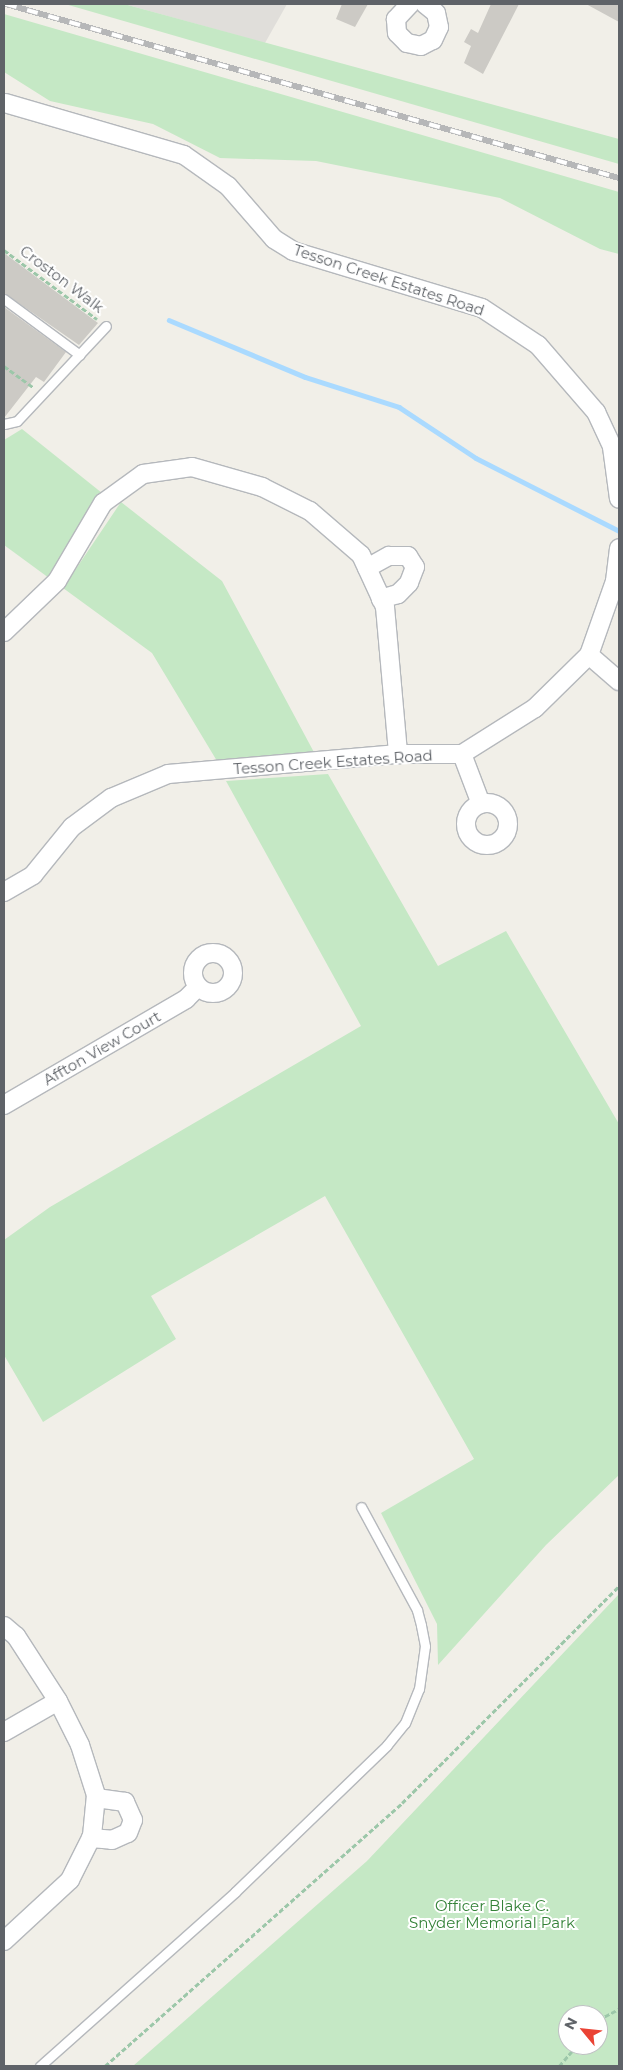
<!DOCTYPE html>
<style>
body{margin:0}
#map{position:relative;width:623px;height:2070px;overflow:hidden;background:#f1efe8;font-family:Montserrat,sans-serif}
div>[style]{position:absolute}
.industrial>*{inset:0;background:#e0deda}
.green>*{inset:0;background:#c5e8c5}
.stream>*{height:4.5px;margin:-2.25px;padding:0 2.25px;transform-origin:2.25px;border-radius:2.25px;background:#aadaff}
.building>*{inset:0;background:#cccac5}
.path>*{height:2.5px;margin-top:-1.25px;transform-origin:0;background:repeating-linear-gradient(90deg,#9cc7a9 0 5px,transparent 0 7.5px)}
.roads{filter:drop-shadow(1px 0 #b5b8bc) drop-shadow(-1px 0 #b5b8bc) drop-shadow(0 1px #b5b8bc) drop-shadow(0 -1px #b5b8bc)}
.lane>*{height:9px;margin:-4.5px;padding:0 4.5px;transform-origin:4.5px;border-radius:4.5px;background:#fff}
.street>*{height:18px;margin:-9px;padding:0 9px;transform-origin:9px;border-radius:9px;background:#fff}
.street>.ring{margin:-9px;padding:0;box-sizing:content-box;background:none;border:18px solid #fff;border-radius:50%}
.rail>*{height:5.5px;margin-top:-2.75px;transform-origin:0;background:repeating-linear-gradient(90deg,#fff 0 11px,#b6b7b8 0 22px);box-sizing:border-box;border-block:1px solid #b6b7b8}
span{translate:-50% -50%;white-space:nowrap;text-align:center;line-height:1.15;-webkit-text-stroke:4px #fff;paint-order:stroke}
.street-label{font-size:15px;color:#5f6368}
.park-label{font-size:15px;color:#348238}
.frame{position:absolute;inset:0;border:5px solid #5f6368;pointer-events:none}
.north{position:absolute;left:558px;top:2005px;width:50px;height:50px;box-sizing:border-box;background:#fff;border:1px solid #bfc1c3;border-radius:50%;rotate:298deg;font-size:14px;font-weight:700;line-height:20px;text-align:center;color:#5f6368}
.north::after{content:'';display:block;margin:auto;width:18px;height:22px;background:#ea4335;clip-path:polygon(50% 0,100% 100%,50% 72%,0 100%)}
</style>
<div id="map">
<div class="industrial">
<i style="clip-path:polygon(124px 4px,287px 4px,265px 43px)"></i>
</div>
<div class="green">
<i style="clip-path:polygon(65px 4px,124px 4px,619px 139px,619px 164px)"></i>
<i style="clip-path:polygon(4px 14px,619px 192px,619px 254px,600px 249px,500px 198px,316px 161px,220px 158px,153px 124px,50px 101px,4px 72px)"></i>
<i style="clip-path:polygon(22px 429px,102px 493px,49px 578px,4px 545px,4px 440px)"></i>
<i style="clip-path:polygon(121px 502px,222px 581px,316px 756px,217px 761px,152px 653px,63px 588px)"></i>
<i style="clip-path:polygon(328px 774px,438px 966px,506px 931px,619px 1124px,619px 1475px,546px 1545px,438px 1665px,437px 1624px,381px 1513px,474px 1459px,325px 1196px,151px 1296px,176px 1339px,43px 1422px,4px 1355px,4px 1240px,50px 1207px,361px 1026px,226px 781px)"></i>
<i style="clip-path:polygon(evenodd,619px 1594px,619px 2066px,133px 2066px,367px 1861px,619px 1594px,568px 2015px,598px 2015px,598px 2045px,568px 2045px,568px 2015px)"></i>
</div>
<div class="stream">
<i style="left:169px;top:320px;width:147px;rotate:22.7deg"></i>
<i style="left:305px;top:377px;width:99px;rotate:17.7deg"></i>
<i style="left:399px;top:407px;width:92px;rotate:33.5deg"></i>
<i style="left:476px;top:458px;width:161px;rotate:27deg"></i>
</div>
<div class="building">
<i style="clip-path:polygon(342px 4px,368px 4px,355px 27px,336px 19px)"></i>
<i style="clip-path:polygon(491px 4px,519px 4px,483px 74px,464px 63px,471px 46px,464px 42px,471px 29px,478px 33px)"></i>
<i style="clip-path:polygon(586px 4px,619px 4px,619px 22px)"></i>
<i style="clip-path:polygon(4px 253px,98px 323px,79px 345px,4px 293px)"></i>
<i style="clip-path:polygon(4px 307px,66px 352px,44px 382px,36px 377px,4px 418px)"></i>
</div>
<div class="path">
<i style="left:4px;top:250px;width:116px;rotate:36.6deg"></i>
<i style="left:4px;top:366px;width:36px;rotate:36deg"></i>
<i style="left:598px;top:2020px;width:24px;rotate:-28deg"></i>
<i style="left:105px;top:2066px;width:397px;rotate:-41.5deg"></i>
<i style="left:402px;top:1803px;width:307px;rotate:-45deg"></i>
<i style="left:559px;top:2066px;width:28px;rotate:-49deg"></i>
</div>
<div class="roads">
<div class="lane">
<i style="left:4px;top:299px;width:94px;rotate:36.4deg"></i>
<i style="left:4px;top:424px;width:13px;rotate:-13deg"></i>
<i style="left:17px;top:421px;width:130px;rotate:-46.9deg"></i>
<i style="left:40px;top:2066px;width:261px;rotate:-41.7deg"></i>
<i style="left:235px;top:1892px;width:211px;rotate:-44deg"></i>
<i style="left:387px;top:1745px;width:28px;rotate:-51deg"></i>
<i style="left:405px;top:1723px;width:37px;rotate:-68deg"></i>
<i style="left:419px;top:1689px;width:43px;rotate:-82.1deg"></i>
<i style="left:425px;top:1646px;width:21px;rotate:-101deg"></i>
<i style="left:421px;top:1625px;width:16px;rotate:-105deg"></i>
<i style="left:417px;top:1610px;width:117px;rotate:-118.5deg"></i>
</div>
<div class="street">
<i style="left:410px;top:4px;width:21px;rotate:133deg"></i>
<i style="left:396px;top:19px;width:14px;rotate:86deg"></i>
<i style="left:397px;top:33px;width:14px;rotate:45deg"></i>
<i style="left:407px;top:43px;width:14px;rotate:12deg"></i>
<i style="left:421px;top:46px;width:13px;rotate:-27deg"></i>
<i style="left:433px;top:40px;width:14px;rotate:-65deg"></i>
<i style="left:439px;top:27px;width:14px;rotate:-102deg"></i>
<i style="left:436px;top:13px;width:14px;rotate:-141deg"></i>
<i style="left:5px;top:103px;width:186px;rotate:16.2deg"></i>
<i style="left:184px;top:155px;width:54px;rotate:35.2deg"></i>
<i style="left:228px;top:186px;width:70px;rotate:49deg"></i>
<i style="left:274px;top:239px;width:22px;rotate:32deg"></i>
<i style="left:293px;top:251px;width:197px;rotate:16.8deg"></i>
<i style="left:482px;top:308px;width:67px;rotate:33.5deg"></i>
<i style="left:538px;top:345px;width:89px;rotate:49.1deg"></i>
<i style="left:596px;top:412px;width:38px;rotate:65deg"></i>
<i style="left:612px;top:447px;width:52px;rotate:82.3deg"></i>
<i style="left:367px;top:568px;width:25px;rotate:-29deg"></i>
<i style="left:389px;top:556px;width:19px"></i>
<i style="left:408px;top:556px;width:13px;rotate:58deg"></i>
<i style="left:415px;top:567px;width:17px;rotate:111deg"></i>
<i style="left:409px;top:583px;width:16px;rotate:135deg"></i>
<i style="left:398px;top:594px;width:18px;rotate:164deg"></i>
<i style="left:4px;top:632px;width:74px;rotate:-43.9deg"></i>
<i style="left:57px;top:581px;width:91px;rotate:-59.5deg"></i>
<i style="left:103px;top:503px;width:49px;rotate:-35.9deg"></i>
<i style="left:143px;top:474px;width:49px;rotate:-8.1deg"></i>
<i style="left:192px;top:467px;width:73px;rotate:15.9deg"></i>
<i style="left:262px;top:487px;width:54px;rotate:26.6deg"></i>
<i style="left:310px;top:511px;width:67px;rotate:40.8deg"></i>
<i style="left:361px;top:555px;width:57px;rotate:65.2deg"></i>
<i style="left:385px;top:607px;width:148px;rotate:84.9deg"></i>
<i style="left:589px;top:655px;width:40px;rotate:41deg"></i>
<i style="left:462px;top:754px;width:53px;rotate:69.2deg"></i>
<i class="ring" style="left:466px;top:803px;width:24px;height:24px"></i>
<i style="left:4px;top:892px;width:34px;rotate:-30deg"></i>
<i style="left:33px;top:875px;width:62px;rotate:-50.9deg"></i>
<i style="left:72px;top:827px;width:49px;rotate:-36.6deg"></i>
<i style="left:111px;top:798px;width:62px;rotate:-22.8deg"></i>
<i style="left:168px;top:774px;width:231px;rotate:-5deg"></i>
<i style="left:398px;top:754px;width:64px"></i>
<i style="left:462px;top:754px;width:86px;rotate:-32.2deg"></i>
<i style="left:535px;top:708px;width:76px;rotate:-44.5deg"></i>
<i style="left:589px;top:655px;width:78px;rotate:-70.6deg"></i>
<i style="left:615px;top:581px;width:33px;rotate:-83deg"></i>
<i class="ring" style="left:193px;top:953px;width:22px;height:22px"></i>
<i style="left:4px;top:1105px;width:211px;rotate:-30.2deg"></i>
<i style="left:186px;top:999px;width:16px;rotate:-45deg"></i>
<i style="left:4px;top:1626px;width:16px;rotate:40deg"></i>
<i style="left:16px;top:1636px;width:77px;rotate:57.1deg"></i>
<i style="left:58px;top:1701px;width:49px;rotate:63.4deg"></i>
<i style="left:80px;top:1745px;width:52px;rotate:72.3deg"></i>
<i style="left:96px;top:1795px;width:41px;rotate:95.6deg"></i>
<i style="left:92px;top:1836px;width:49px;rotate:116.6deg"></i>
<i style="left:70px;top:1880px;width:90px;rotate:137.3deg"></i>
<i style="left:4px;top:1732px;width:62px;rotate:-29.9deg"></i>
<i style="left:91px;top:1838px;width:21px;rotate:5deg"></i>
<i style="left:112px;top:1840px;width:17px;rotate:-24deg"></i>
<i style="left:128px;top:1833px;width:14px;rotate:-69deg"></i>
<i style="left:133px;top:1820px;width:20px;rotate:-114deg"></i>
<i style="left:125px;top:1802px;width:29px;rotate:-172deg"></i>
</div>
</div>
<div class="rail">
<i style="left:6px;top:4px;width:637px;rotate:15.85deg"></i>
</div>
<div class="street-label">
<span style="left:62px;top:279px;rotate:37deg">Croston Walk</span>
<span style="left:389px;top:280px;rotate:18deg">Tesson Creek Estates Road</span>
<span style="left:333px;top:762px;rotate:-4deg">Tesson Creek Estates Road</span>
<span style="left:102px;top:1048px;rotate:-30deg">Affton View Court</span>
</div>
<div class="park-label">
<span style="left:492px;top:1914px">Officer Blake C.<br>Snyder Memorial Park</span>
</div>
<div class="frame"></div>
<div class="north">N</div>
</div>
